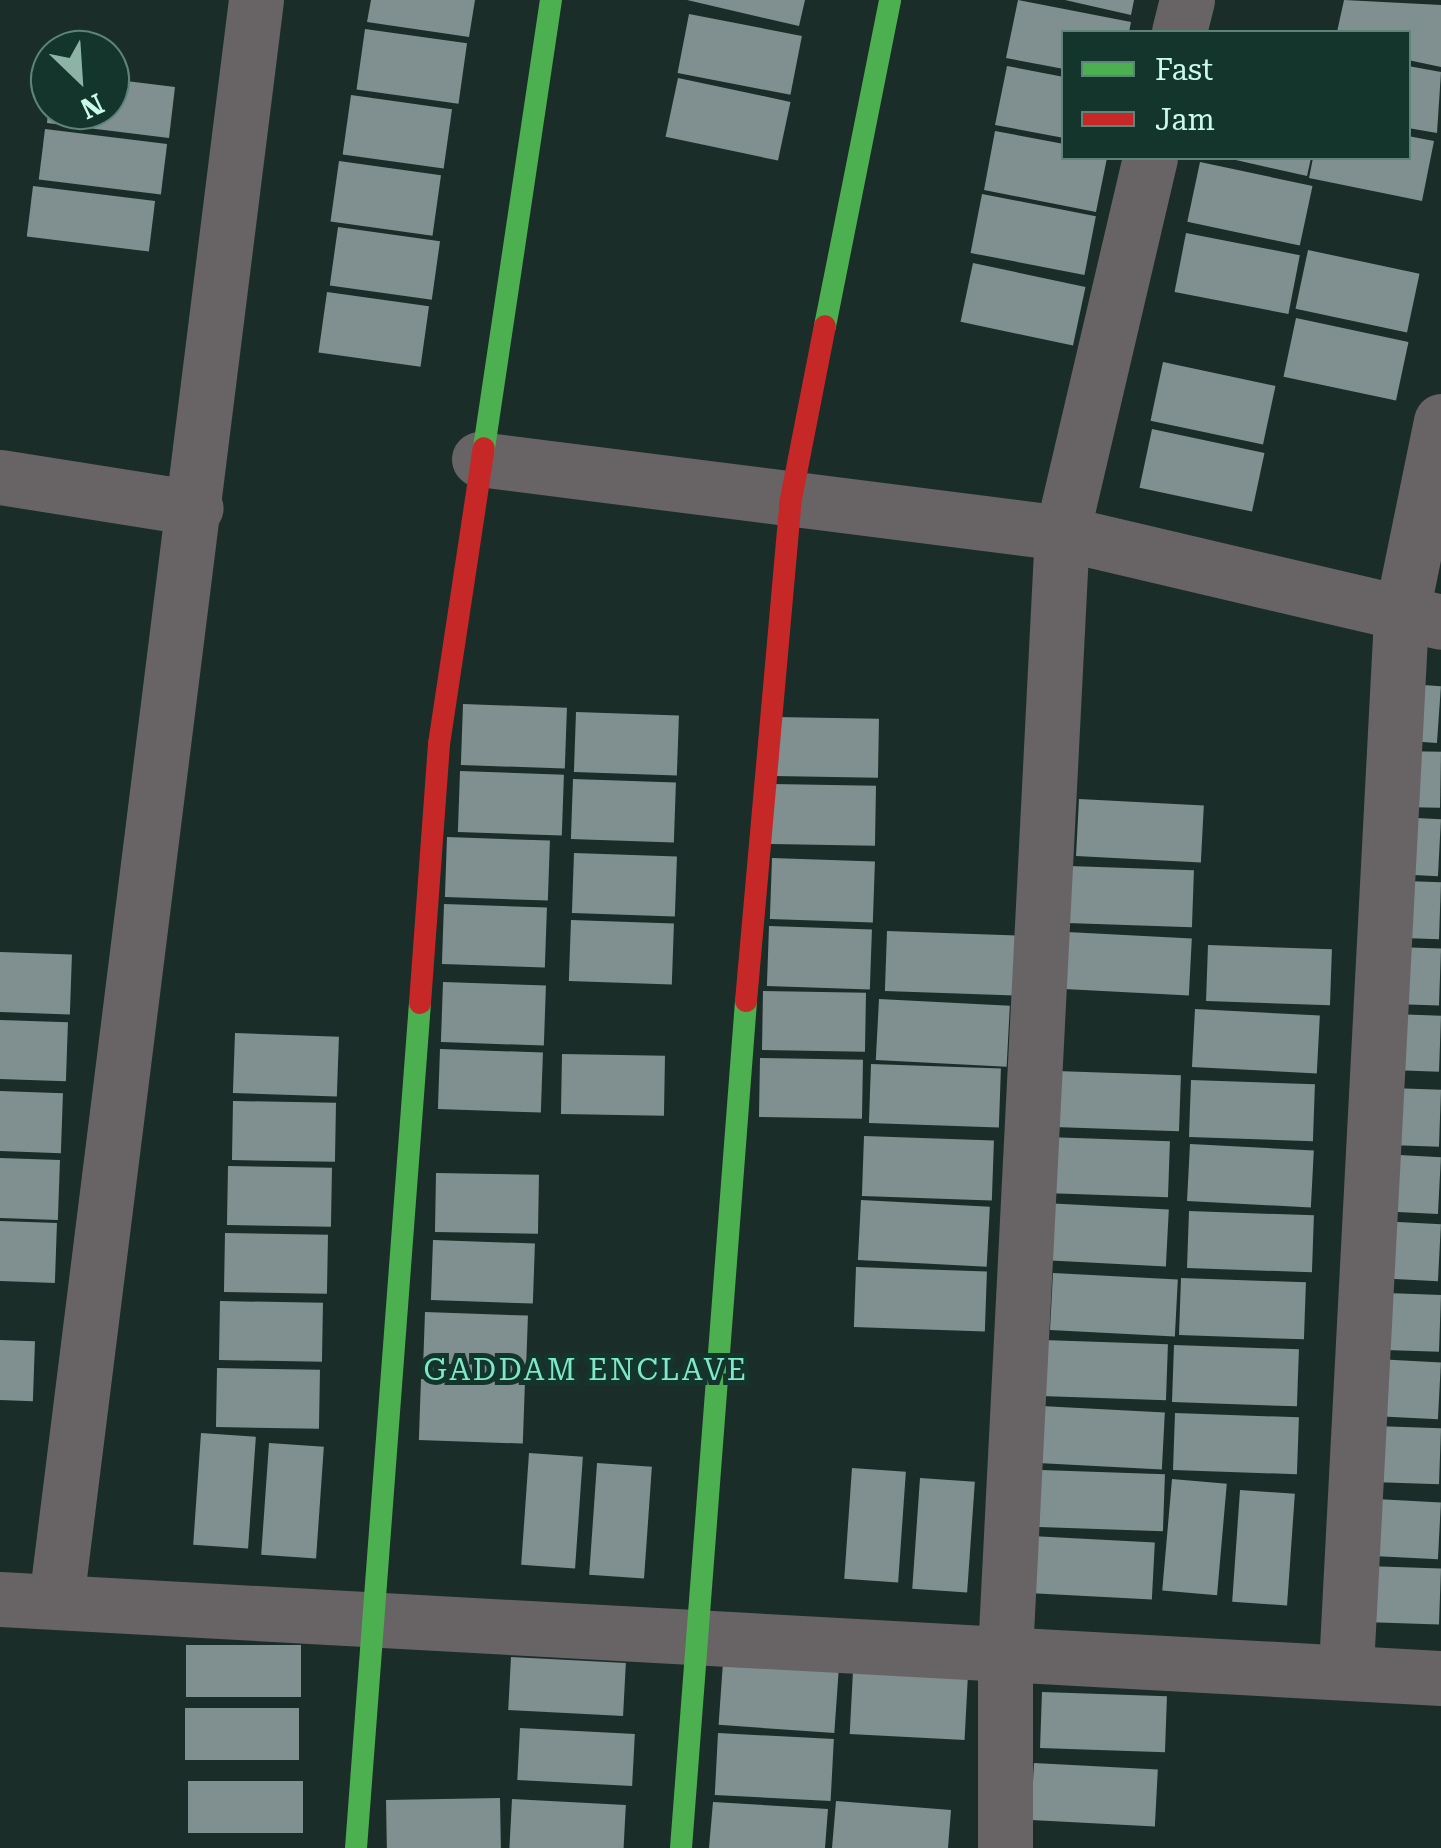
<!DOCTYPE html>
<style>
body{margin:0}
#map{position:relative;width:1441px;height:1848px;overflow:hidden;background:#1b2d28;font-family:"Roboto Serif",serif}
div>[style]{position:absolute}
.building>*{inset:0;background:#808f90;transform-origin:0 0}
.street>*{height:55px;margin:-27.5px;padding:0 27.5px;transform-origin:27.5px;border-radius:27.5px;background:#686365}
.fast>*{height:22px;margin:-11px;padding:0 11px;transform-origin:11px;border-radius:11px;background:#4caf50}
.jam>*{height:22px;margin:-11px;padding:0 11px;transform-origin:11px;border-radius:11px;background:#c62828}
span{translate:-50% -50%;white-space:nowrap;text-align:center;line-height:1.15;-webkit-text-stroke:10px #13352c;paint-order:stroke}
.neighbourhood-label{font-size:30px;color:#7ee8c8;letter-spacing:2.5px}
.legend{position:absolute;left:1061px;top:30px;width:350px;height:130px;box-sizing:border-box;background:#13352c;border:2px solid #5c8478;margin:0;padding:12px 18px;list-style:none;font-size:30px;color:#cafbea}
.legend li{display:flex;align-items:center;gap:20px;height:50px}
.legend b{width:50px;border:2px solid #5c8478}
.north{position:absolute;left:30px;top:30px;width:100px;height:100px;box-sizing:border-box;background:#13352c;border:2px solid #5c8478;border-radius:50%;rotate:155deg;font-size:28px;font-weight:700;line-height:40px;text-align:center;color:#cafbea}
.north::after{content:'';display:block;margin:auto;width:35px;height:45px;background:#8db3a6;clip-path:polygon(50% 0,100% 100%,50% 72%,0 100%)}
</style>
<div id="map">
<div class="building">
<i style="clip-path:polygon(371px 0,475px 0,469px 37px,367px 22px)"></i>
<i style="clip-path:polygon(687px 0,805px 0,799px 26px)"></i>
<i style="clip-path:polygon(1018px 0,1131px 22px,1129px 32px,1064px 32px,1064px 69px,1006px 58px)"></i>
<i style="clip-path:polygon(1065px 0,1134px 0,1131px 15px)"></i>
<i style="clip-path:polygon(1344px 0,1441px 5px,1441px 67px,1408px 60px,1408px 32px,1337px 32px)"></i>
<i style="left:689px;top:14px;width:115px;height:60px;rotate:11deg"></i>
<i style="left:365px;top:29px;width:103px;height:61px;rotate:8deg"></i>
<i style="clip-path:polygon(1007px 66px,1064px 77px,1064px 138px,995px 125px)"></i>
<i style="clip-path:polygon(1408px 66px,1441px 72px,1437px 133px,1408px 128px)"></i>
<i style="left:678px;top:78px;width:115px;height:60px;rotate:12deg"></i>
<i style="clip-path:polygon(110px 79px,175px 87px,169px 138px,47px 123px,48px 110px,110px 110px)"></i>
<i style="left:351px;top:95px;width:102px;height:60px;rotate:8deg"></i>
<i style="left:45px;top:129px;width:123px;height:51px;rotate:7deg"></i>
<i style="clip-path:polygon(995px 131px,1064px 144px,1064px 158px,1107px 158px,1096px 212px,984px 190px)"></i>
<i style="clip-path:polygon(1408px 136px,1434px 141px,1422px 201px,1309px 178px,1313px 158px,1408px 158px)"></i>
<i style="clip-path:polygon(1227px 158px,1311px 158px,1307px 176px)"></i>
<i style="left:339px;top:161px;width:103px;height:61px;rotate:8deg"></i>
<i style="left:1200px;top:162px;width:115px;height:61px;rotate:12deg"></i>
<i style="left:33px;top:186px;width:123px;height:51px;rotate:7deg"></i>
<i style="left:982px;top:194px;width:116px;height:60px;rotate:11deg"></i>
<i style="left:338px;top:227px;width:103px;height:59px;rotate:8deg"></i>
<i style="left:1186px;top:233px;width:116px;height:60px;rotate:11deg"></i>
<i style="left:1308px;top:250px;width:114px;height:60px;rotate:12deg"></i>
<i style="left:973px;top:263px;width:115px;height:60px;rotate:12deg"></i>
<i style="left:327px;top:292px;width:103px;height:61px;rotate:8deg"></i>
<i style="left:1296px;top:318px;width:115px;height:60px;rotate:12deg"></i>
<i style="left:1163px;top:362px;width:115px;height:60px;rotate:12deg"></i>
<i style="left:1152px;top:429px;width:115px;height:60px;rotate:12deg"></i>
<i style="left:1409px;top:684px;width:32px;height:57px;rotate:4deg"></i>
<i style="left:463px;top:704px;width:104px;height:61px;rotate:2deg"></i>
<i style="left:576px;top:712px;width:103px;height:60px;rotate:2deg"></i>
<i style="left:775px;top:717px;width:104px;height:59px;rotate:1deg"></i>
<i style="left:1399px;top:751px;width:42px;height:56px;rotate:1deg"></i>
<i style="left:460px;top:771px;width:104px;height:61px;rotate:2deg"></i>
<i style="left:573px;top:779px;width:103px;height:60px;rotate:2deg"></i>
<i style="left:772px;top:784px;width:104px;height:60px;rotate:1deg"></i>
<i style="left:1079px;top:799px;width:125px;height:57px;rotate:3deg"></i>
<i style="left:1397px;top:817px;width:44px;height:57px;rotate:3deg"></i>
<i style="left:447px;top:837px;width:103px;height:60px;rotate:2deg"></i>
<i style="left:574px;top:853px;width:103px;height:60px;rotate:2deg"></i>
<i style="left:772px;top:858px;width:103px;height:61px;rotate:2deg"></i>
<i style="left:1069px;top:866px;width:125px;height:57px;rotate:2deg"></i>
<i style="left:1405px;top:881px;width:36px;height:57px;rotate:2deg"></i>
<i style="left:444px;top:904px;width:103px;height:60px;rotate:2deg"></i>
<i style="left:571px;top:920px;width:103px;height:61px;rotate:2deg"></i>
<i style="left:769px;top:926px;width:103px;height:60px;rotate:2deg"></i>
<i style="left:887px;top:931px;width:130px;height:60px;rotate:2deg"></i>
<i style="left:1067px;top:932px;width:125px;height:57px;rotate:3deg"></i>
<i style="left:1208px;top:945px;width:124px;height:56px;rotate:2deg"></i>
<i style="left:1395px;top:947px;width:46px;height:57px;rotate:2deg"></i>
<i style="left:0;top:952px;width:72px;height:60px;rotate:2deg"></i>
<i style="left:443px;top:982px;width:103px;height:60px;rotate:2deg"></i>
<i style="left:763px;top:991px;width:103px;height:59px;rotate:1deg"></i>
<i style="left:879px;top:999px;width:131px;height:61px;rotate:3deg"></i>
<i style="left:1195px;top:1009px;width:125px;height:58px;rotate:3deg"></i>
<i style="left:1393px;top:1014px;width:48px;height:56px;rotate:2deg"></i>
<i style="left:0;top:1020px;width:68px;height:59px;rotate:2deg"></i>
<i style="left:235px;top:1033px;width:104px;height:60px;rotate:2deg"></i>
<i style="left:440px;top:1049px;width:103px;height:60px;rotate:2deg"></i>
<i style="left:562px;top:1054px;width:103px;height:60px;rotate:1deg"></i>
<i style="left:760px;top:1058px;width:103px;height:59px;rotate:1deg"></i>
<i style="left:871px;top:1064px;width:130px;height:59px;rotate:2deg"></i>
<i style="left:1056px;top:1071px;width:125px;height:56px;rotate:2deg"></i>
<i style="left:1191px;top:1080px;width:124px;height:57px;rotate:2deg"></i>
<i style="left:1391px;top:1088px;width:50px;height:57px;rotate:2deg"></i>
<i style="left:0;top:1091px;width:63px;height:60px;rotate:2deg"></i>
<i style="left:233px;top:1101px;width:103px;height:59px;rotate:1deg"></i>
<i style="left:864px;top:1136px;width:130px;height:60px;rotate:2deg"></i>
<i style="left:1046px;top:1137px;width:124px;height:56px;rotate:2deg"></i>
<i style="left:1190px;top:1144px;width:124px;height:57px;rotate:3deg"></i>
<i style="left:1381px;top:1154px;width:60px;height:57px;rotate:3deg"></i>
<i style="left:0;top:1158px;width:60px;height:60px;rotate:2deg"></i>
<i style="left:228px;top:1166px;width:104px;height:59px;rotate:1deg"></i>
<i style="left:436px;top:1173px;width:103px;height:59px;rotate:1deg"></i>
<i style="left:861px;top:1200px;width:129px;height:60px;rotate:3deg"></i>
<i style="left:1044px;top:1203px;width:125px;height:57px;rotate:3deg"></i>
<i style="left:1189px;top:1211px;width:125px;height:57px;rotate:2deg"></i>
<i style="left:0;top:1221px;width:57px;height:60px;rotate:2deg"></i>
<i style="left:1379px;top:1221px;width:62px;height:57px;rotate:3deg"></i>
<i style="left:225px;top:1233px;width:103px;height:59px;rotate:1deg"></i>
<i style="left:433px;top:1240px;width:102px;height:60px;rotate:2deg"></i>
<i style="left:856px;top:1267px;width:131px;height:60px;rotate:2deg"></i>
<i style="left:1053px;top:1273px;width:125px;height:57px;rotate:3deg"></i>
<i style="left:1181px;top:1278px;width:125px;height:57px;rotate:2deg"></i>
<i style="left:1387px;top:1293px;width:54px;height:57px;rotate:2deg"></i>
<i style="left:220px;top:1301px;width:103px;height:59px;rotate:1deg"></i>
<i style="left:425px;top:1312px;width:103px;height:61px;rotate:2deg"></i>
<i style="left:0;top:1340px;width:35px;height:60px;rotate:2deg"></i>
<i style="left:1043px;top:1340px;width:125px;height:56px;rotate:2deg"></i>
<i style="left:1174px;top:1345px;width:125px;height:57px;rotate:2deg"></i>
<i style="left:1376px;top:1359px;width:65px;height:57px;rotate:3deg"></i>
<i style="left:217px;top:1368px;width:103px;height:59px;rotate:1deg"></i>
<i style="left:421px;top:1379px;width:104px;height:61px;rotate:2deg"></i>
<i style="left:1041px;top:1406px;width:124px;height:57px;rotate:3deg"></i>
<i style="left:1175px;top:1413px;width:124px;height:57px;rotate:2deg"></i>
<i style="left:1374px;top:1426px;width:67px;height:56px;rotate:2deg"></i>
<i style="left:201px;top:1433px;width:55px;height:112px;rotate:4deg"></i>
<i style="left:269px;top:1443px;width:55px;height:112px;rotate:4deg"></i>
<i style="left:529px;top:1453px;width:54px;height:112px;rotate:4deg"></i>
<i style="left:597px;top:1463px;width:55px;height:112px;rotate:4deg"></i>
<i style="left:852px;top:1468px;width:54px;height:111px;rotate:4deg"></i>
<i style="left:1041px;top:1470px;width:124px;height:57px;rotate:2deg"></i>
<i style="left:920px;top:1478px;width:55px;height:111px;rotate:4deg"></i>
<i style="left:1172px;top:1479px;width:55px;height:112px;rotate:5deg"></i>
<i style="left:1240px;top:1490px;width:55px;height:112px;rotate:4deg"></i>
<i style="left:1376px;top:1499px;width:65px;height:57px;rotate:3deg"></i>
<i style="left:1031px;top:1536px;width:124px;height:57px;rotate:3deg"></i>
<i style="left:1366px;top:1566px;width:75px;height:56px;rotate:2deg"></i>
<i style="left:301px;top:1645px;width:52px;height:115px;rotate:90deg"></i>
<i style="left:511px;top:1657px;width:115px;height:53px;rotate:3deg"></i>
<i style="left:723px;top:1662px;width:116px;height:63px;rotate:4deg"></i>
<i style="left:853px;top:1671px;width:115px;height:63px;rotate:3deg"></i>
<i style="left:1042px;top:1692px;width:125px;height:56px;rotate:2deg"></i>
<i style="left:299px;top:1708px;width:52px;height:114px;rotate:90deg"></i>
<i style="left:520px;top:1728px;width:115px;height:52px;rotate:3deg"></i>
<i style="left:718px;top:1733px;width:116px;height:62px;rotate:3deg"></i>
<i style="left:1034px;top:1763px;width:124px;height:57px;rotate:3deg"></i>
<i style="left:303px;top:1781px;width:52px;height:115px;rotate:90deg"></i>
<i style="left:500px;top:1798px;width:50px;height:114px;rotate:89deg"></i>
<i style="left:512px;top:1799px;width:114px;height:49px;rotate:3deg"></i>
<i style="clip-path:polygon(836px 1801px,951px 1810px,948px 1848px,832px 1848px)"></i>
<i style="clip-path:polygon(713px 1802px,828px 1809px,825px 1848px,709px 1848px)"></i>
</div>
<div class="street">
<i style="left:1179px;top:32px;width:33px;rotate:-76deg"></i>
<i style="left:479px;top:459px;width:588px;rotate:7.23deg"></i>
<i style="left:1062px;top:533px;width:389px;rotate:13.2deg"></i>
<i style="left:0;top:477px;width:198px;rotate:9deg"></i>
<i style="left:0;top:1599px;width:1443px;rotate:3.14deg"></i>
<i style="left:56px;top:1601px;width:1613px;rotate:-82.88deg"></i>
<i style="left:1346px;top:1667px;width:1052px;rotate:-87deg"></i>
<i style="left:1401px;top:616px;width:199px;rotate:-78.4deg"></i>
<i style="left:1005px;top:1848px;width:195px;rotate:-90deg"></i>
<i style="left:1005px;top:1653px;width:1121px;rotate:-87.09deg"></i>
<i style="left:1062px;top:533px;width:385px;rotate:-76.8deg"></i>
</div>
<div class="fast">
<i style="left:825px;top:326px;width:332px;rotate:-78.7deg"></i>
<i style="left:484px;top:448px;width:453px;rotate:-81.5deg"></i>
<i style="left:356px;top:1848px;width:847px;rotate:-85.67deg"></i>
<i style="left:681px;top:1848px;width:849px;rotate:-85.61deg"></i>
</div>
<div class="jam">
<i style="left:746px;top:1001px;width:499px;rotate:-84.9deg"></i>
<i style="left:790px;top:504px;width:181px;rotate:-78.9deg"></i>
<i style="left:420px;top:1003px;width:260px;rotate:-85.8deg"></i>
<i style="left:439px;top:744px;width:299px;rotate:-81.4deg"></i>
</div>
<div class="neighbourhood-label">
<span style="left:586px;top:1370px">GADDAM ENCLAVE</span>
</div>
<ul class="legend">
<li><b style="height:12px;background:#4caf50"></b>Fast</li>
<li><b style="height:12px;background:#c62828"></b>Jam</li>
</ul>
<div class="north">N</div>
</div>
